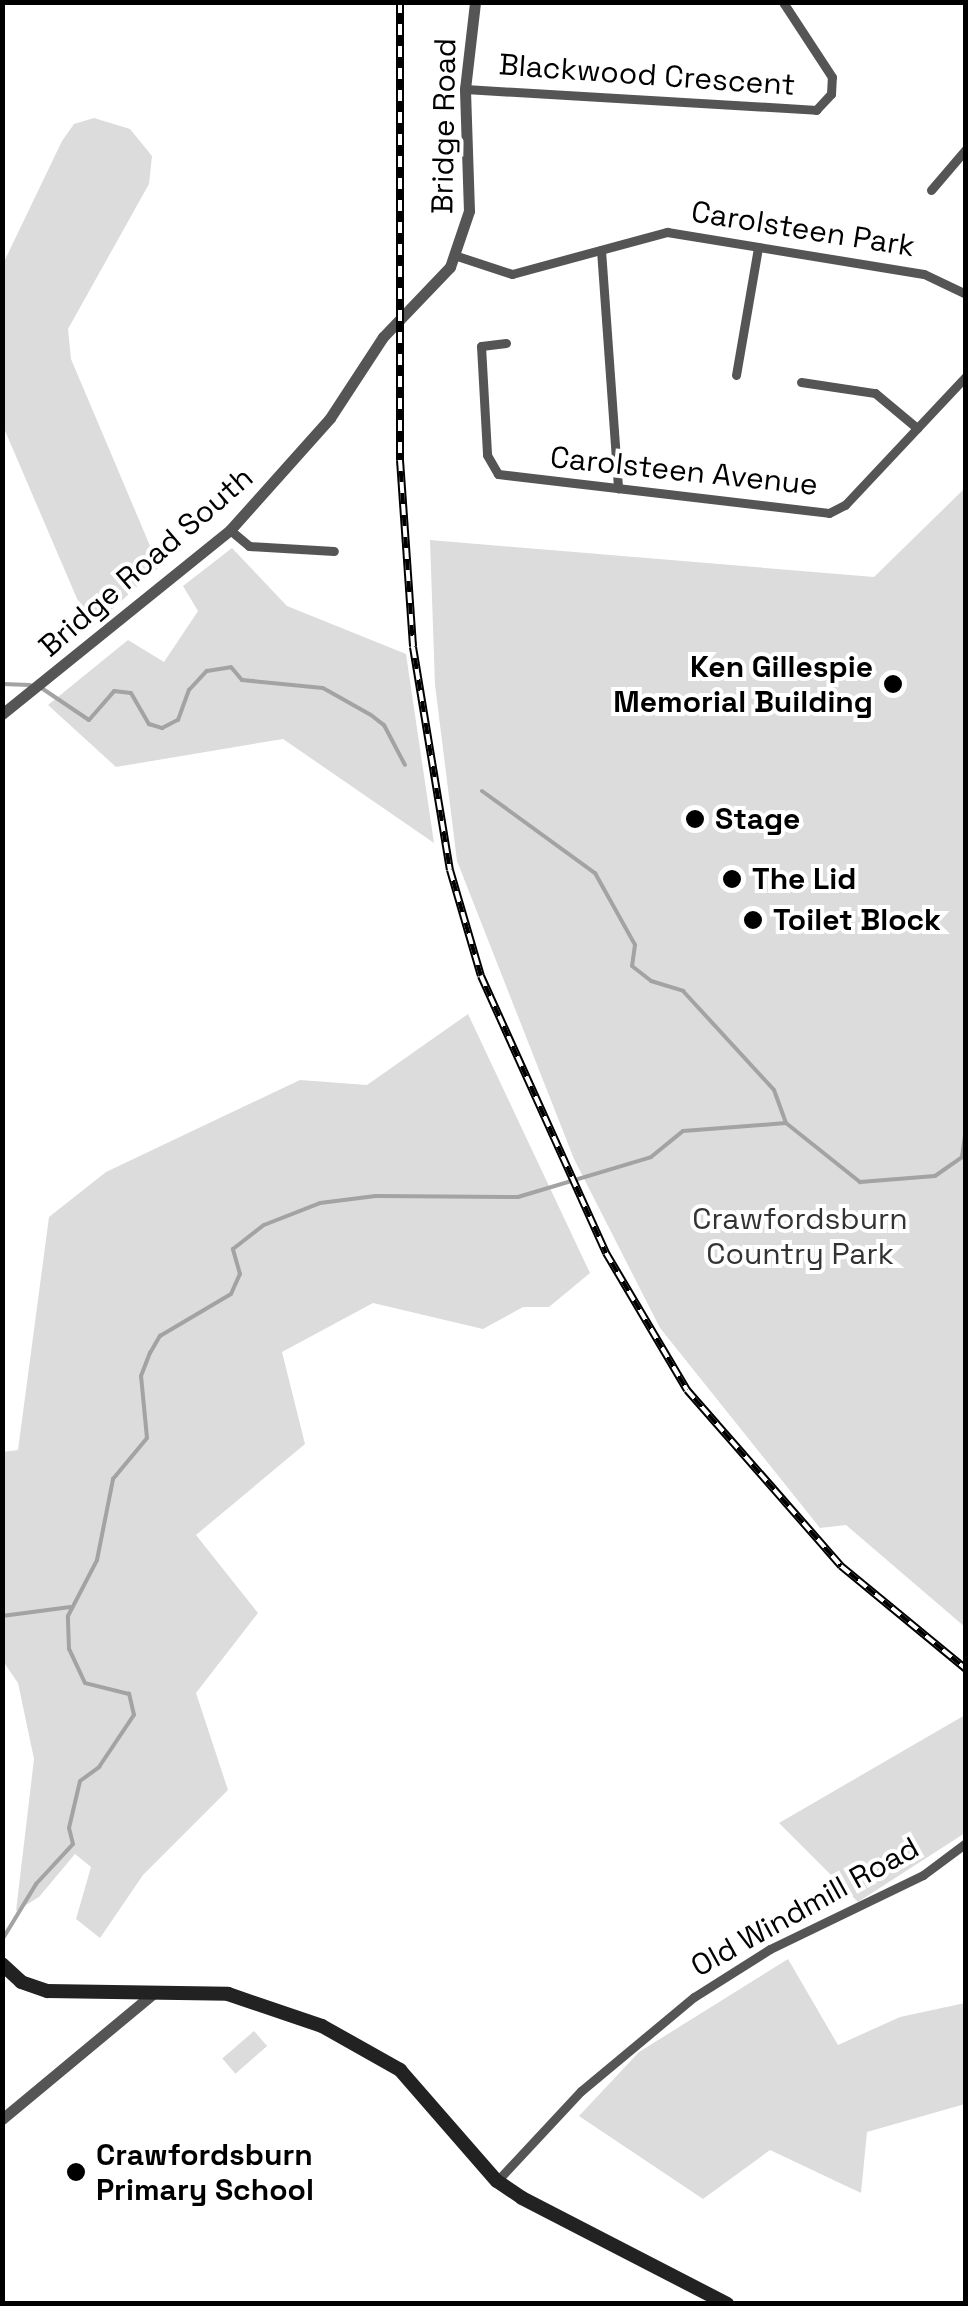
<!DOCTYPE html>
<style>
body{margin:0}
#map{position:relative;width:968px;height:2306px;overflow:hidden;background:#fff;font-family:"Space Grotesk",sans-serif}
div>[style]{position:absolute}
.green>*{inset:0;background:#dcdcdc;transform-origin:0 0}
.stream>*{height:4px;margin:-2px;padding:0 2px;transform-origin:2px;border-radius:2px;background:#a3a3a3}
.minor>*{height:9px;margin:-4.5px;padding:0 4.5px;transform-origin:4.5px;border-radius:4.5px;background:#555}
.tertiary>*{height:11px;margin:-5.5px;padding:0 5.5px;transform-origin:5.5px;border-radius:5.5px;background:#555}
.secondary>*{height:14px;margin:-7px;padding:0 7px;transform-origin:7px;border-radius:7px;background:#222}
.rail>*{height:8px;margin-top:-4px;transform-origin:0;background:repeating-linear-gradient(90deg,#fff 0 11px,#000 0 22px);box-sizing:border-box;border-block:2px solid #000}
.dots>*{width:28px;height:28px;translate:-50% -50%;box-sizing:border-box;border:5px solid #fff;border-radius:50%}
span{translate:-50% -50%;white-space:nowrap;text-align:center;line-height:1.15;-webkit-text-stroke:8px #fff;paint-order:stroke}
.street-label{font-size:30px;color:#000}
.poi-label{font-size:30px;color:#000;font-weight:700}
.right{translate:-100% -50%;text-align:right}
.left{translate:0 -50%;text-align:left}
.park-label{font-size:30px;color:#333}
.frame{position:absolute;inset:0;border:5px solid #000;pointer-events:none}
</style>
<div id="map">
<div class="green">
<i style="clip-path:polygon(94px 118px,130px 129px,152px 156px,149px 184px,68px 329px,71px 359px,159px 567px,90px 629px,3px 426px,2px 266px,62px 141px,74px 124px)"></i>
<i style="clip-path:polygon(965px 488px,965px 1627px,846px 1525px,820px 1528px,660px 1328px,574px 1159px,457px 861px,435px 685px,430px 540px,874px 577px)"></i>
<i style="clip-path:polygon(232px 548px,287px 606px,406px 654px,434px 843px,283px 739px,116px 767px,48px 705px,128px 640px,164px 662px,198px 611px,183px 586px)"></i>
<i style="clip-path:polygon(468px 1014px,590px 1273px,549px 1307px,523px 1307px,483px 1329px,373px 1303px,282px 1352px,305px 1444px,196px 1535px,258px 1613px,196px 1693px,228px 1790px,143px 1875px,100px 1938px,76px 1919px,91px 1867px,75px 1854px,39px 1897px,16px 1911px,34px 1759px,18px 1683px,3px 1661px,2px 1452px,18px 1450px,49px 1217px,106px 1172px,300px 1080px,367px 1085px)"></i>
<i style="clip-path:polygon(965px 1715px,965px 1833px,858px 1902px,779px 1823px)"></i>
<i style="clip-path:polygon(788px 1959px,838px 2045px,900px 2017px,965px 2003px,965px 2104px,867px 2132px,861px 2193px,770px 2150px,703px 2199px,579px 2116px,639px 2052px)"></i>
<i style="left:254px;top:2031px;width:20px;height:42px;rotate:49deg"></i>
</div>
<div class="stream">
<i style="left:2px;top:684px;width:28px;rotate:2deg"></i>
<i style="left:40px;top:687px;width:59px;rotate:34deg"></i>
<i style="left:89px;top:720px;width:38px;rotate:-49deg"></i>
<i style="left:114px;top:691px;width:17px;rotate:7deg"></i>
<i style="left:131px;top:693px;width:36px;rotate:60deg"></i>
<i style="left:149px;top:724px;width:14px;rotate:17deg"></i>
<i style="left:162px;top:728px;width:18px;rotate:-27deg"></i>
<i style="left:178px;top:720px;width:32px;rotate:-70deg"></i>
<i style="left:189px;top:690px;width:26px;rotate:-47deg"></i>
<i style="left:207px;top:671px;width:24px;rotate:-9deg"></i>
<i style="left:231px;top:667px;width:17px;rotate:50deg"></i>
<i style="left:242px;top:680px;width:81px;rotate:5.6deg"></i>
<i style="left:323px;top:688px;width:55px;rotate:29.4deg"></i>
<i style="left:371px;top:715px;width:16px;rotate:38deg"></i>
<i style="left:384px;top:725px;width:45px;rotate:62.3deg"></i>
<i style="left:482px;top:791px;width:140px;rotate:36deg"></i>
<i style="left:595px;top:873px;width:82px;rotate:60.9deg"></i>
<i style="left:635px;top:945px;width:21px;rotate:98deg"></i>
<i style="left:632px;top:966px;width:24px;rotate:38deg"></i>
<i style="left:651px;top:981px;width:34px;rotate:17deg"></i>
<i style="left:683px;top:991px;width:134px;rotate:47.4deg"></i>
<i style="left:774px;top:1090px;width:35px;rotate:70deg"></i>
<i style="left:786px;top:1123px;width:95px;rotate:38.6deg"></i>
<i style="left:860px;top:1182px;width:75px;rotate:-4.6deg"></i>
<i style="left:935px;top:1176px;width:33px;rotate:-35deg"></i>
<i style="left:962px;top:1157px;width:30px;rotate:-82deg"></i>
<i style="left:2px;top:1616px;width:69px;rotate:-7.5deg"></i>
<i style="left:2px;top:1940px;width:66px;rotate:-58.7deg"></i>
<i style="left:36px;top:1884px;width:54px;rotate:-47.2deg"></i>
<i style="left:73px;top:1844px;width:16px;rotate:-104deg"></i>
<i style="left:69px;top:1828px;width:48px;rotate:-76.8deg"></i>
<i style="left:80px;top:1781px;width:24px;rotate:-36deg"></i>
<i style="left:99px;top:1767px;width:63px;rotate:-56.1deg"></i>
<i style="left:134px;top:1715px;width:22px;rotate:-103deg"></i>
<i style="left:129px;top:1694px;width:45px;rotate:-166deg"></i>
<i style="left:85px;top:1683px;width:38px;rotate:-115deg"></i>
<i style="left:69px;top:1649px;width:33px;rotate:-92deg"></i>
<i style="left:68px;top:1616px;width:63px;rotate:-62.6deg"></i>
<i style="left:97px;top:1560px;width:83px;rotate:-78.8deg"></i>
<i style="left:113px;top:1479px;width:53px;rotate:-50.3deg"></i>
<i style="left:147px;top:1438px;width:62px;rotate:-95.5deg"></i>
<i style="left:141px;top:1376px;width:25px;rotate:-69deg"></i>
<i style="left:150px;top:1353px;width:20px;rotate:-60deg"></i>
<i style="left:160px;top:1336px;width:82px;rotate:-30.6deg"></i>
<i style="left:231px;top:1294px;width:22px;rotate:-66deg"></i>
<i style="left:240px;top:1274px;width:26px;rotate:-106deg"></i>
<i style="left:233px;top:1249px;width:39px;rotate:-38deg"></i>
<i style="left:264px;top:1225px;width:60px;rotate:-21.4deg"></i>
<i style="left:320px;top:1203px;width:56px;rotate:-7.1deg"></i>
<i style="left:376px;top:1196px;width:142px;rotate:0.4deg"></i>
<i style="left:518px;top:1197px;width:139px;rotate:-16.7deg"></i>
<i style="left:651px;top:1157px;width:41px;rotate:-39.1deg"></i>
<i style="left:683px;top:1131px;width:103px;rotate:-4.4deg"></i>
</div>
<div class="minor">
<i style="left:465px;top:89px;width:352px;rotate:3.4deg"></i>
<i style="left:816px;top:110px;width:22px;rotate:-47deg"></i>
<i style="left:831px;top:94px;width:17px;rotate:-87deg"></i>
<i style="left:832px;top:77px;width:90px;rotate:-123.2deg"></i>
<i style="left:931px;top:190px;width:54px;rotate:-49.5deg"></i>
<i style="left:601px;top:250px;width:239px;rotate:85.9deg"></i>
<i style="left:457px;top:256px;width:58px;rotate:18.1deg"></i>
<i style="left:512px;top:274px;width:161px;rotate:-15.2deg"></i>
<i style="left:667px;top:232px;width:260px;rotate:9.3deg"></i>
<i style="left:924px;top:274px;width:47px;rotate:25.5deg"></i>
<i style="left:506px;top:343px;width:25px;rotate:173deg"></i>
<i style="left:481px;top:346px;width:109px;rotate:86.8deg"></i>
<i style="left:487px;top:455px;width:22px;rotate:60deg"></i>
<i style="left:498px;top:474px;width:333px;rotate:6.7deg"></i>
<i style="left:829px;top:513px;width:18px;rotate:-27deg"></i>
<i style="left:845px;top:505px;width:177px;rotate:-46.8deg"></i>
<i style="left:736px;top:375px;width:130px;rotate:-80.2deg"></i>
<i style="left:801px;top:382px;width:75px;rotate:8.5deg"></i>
<i style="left:875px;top:393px;width:55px;rotate:39.8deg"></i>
<i style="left:230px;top:530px;width:25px;rotate:40deg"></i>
<i style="left:249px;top:546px;width:85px;rotate:3.4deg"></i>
<i style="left:497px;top:2181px;width:123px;rotate:-47deg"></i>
<i style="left:581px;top:2091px;width:147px;rotate:-39.8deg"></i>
<i style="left:694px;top:1997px;width:90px;rotate:-32.3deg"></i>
<i style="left:770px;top:1949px;width:170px;rotate:-25.8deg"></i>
<i style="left:923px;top:1875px;width:54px;rotate:-36.7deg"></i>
</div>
<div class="tertiary">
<i style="left:2px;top:714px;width:293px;rotate:-38.9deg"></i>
<i style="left:230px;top:530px;width:150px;rotate:-48.2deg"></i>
<i style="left:330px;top:418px;width:97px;rotate:-56.8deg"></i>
<i style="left:383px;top:337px;width:97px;rotate:-46.3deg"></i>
<i style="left:450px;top:267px;width:59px;rotate:-71.3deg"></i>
<i style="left:469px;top:211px;width:122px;rotate:-91.9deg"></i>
<i style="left:465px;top:89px;width:88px;rotate:-83.4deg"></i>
<i style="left:2px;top:2119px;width:200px;rotate:-39.7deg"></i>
</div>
<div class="secondary">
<i style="left:2px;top:1964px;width:26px;rotate:43deg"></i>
<i style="left:21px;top:1982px;width:28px;rotate:19deg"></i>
<i style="left:47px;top:1991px;width:181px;rotate:0.9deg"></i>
<i style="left:228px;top:1994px;width:99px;rotate:18.8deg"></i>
<i style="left:322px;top:2026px;width:90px;rotate:29.4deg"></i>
<i style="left:400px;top:2070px;width:147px;rotate:48.9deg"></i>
<i style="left:497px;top:2181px;width:30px;rotate:34deg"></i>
<i style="left:522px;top:2198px;width:231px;rotate:27.3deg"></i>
</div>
<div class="rail">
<i style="left:400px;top:2px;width:458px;rotate:90deg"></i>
<i style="left:400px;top:460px;width:187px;rotate:86deg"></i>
<i style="left:413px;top:647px;width:226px;rotate:80.6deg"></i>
<i style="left:450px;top:870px;width:110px;rotate:73.7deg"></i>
<i style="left:481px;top:976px;width:304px;rotate:65.7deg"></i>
<i style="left:606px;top:1253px;width:159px;rotate:59.4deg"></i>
<i style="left:687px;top:1390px;width:234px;rotate:48.8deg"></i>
<i style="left:841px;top:1566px;width:162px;rotate:39.5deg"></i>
</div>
<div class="dots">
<i style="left:893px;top:684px;background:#000"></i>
<i style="left:695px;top:819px;background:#000"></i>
<i style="left:732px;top:879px;background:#000"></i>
<i style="left:753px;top:920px;background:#000"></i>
<i style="left:76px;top:2172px;background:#000"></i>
</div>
<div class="street-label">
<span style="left:647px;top:75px;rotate:4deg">Blackwood Crescent</span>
<span style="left:444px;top:126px;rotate:-89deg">Bridge Road</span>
<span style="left:803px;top:229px;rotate:9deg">Carolsteen Park</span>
<span style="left:684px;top:471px;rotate:6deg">Carolsteen Avenue</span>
<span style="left:146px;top:562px;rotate:-41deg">Bridge Road South</span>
<span style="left:805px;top:1907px;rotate:-29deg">Old Windmill Road</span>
</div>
<div class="poi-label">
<span class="right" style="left:873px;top:684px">Ken Gillespie<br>Memorial Building</span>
<span class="left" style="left:715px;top:819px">Stage</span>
<span class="left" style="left:752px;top:879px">The Lid</span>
<span class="left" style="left:773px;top:920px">Toilet Block</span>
<span class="left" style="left:96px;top:2172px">Crawfordsburn<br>Primary School</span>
</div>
<div class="park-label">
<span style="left:800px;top:1236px">Crawfordsburn<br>Country Park</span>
</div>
<div class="frame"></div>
</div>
